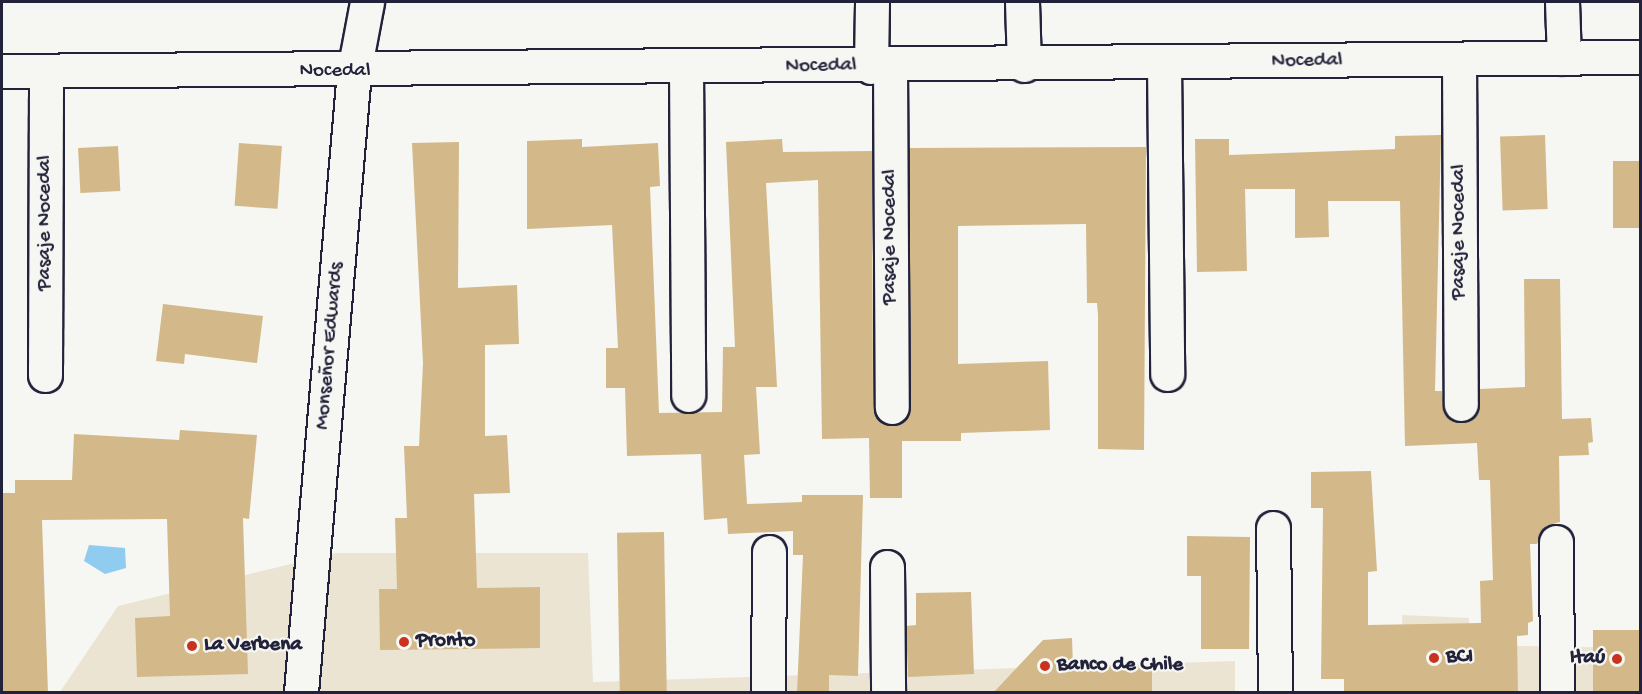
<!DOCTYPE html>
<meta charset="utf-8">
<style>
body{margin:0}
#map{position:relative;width:1642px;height:694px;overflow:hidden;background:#f6f6f2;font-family:"Gochi Hand",sans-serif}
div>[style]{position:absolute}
.built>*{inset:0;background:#ece4d2}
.water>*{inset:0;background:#90cbf0}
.building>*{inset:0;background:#d3b989;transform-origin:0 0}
.roads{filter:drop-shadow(2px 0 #22223b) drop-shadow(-2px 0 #22223b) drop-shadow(0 2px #22223b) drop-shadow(0 -2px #22223b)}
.minor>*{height:33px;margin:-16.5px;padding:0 16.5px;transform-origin:16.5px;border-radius:16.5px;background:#f6f6f2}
.tertiary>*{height:33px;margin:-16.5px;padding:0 16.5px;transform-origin:16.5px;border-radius:16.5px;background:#f6f6f2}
.dots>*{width:16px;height:16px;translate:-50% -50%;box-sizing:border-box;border:3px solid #f6f6f2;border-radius:50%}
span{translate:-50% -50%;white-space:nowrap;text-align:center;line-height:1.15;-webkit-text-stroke:4.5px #f6f6f2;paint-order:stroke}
.street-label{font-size:21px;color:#22223b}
.poi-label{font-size:21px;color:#22223b;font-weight:700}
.left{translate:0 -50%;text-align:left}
.right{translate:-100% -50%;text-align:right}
.frame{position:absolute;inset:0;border:3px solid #22223b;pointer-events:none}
</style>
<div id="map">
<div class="built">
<i style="clip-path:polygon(336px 553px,588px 553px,593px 682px,1235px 661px,1235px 692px,60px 692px,118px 606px)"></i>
<i style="clip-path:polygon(1402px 615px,1469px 618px,1469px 645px,1640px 648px,1640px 692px,1405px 692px)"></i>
</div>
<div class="water">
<i style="clip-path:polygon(89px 545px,125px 548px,126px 568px,105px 574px,84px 561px)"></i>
</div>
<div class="building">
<i style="clip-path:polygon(1441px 135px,1435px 391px,1442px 391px,1445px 413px,1452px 421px,1470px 420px,1478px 413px,1480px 389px,1525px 387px,1524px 279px,1560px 279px,1562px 419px,1591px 418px,1593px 442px,1588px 443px,1589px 455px,1559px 456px,1560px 522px,1546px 526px,1537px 544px,1530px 544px,1533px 621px,1528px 623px,1528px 635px,1517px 636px,1518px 693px,1344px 693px,1344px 679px,1321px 679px,1323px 508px,1311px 508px,1311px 472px,1371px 471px,1377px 571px,1368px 572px,1368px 625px,1481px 623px,1480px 581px,1493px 580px,1490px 480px,1479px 480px,1477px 443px,1405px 446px,1400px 201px,1328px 201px,1329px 237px,1295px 238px,1295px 189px,1245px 189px,1247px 271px,1197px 272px,1195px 139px,1229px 139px,1229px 155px,1395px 149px,1395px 136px)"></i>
<i style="left:1545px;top:135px;width:74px;height:45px;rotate:88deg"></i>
<i style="clip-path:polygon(582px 139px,582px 147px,658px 143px,660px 186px,650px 187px,659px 413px,722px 412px,723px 347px,735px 347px,726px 142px,782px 139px,783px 152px,872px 151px,873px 407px,876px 417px,892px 426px,902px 423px,911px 407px,909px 148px,1146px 147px,1144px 450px,1098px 449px,1098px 315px,1097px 303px,1087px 303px,1086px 224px,958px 226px,958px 364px,1048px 361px,1050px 430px,961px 433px,961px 441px,902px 441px,902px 498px,870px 498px,869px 438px,822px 439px,818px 180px,766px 183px,777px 387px,756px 387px,760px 454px,744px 455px,747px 504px,802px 502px,802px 495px,863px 495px,858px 676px,829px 675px,829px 693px,797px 693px,803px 555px,793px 555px,793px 531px,728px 534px,727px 518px,704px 520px,701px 454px,627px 456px,625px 388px,606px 388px,606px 348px,618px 348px,612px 225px,527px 229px,527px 141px)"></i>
<i style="clip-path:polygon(459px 142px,458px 288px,517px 285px,519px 344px,485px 345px,485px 436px,507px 435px,510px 493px,474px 494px,477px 588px,540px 587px,540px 648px,380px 650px,379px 589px,397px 589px,395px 518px,407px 518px,404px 446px,419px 446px,423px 363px,412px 143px)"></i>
<i style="left:239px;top:143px;width:43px;height:63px;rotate:4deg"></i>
<i style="left:118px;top:146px;width:45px;height:40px;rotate:87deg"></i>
<i style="left:1641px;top:161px;width:67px;height:28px;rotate:90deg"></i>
<i style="clip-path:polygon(163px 304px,263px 316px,257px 363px,185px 354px,184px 364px,156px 361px)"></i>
<i style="clip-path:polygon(180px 430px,257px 435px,249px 519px,243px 518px,248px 674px,137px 677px,135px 618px,170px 616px,167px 519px,42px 520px,48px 693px,2px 693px,2px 493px,15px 493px,15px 480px,72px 480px,74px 434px,179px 440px)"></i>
<i style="left:664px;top:532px;width:161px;height:47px;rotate:89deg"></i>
<i style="clip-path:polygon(1187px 536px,1250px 537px,1249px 649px,1201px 649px,1201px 576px,1187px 576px)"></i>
<i style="clip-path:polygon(971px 592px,974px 674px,908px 677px,906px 626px,916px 625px,916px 593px)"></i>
<i style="left:1593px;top:630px;width:48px;height:63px"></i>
<i style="clip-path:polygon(1072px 638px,1073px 666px,1152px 665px,1152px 693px,993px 693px,1043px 640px)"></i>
</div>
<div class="roads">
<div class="minor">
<i style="left:1022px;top:2px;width:63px;rotate:88.2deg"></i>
<i style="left:1562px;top:2px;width:56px;rotate:88deg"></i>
<i style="left:1459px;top:59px;width:345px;rotate:89.7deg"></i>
<i style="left:1164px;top:63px;width:311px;rotate:89.4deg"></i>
<i style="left:890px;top:66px;width:341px;rotate:89.7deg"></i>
<i style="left:871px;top:67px;width:65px;rotate:-89.1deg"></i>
<i style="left:686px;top:69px;width:326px;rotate:89.6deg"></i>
<i style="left:2px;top:71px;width:1638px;rotate:-0.49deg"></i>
<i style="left:45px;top:375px;width:304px;rotate:-89.8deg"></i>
<i style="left:1273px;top:528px;width:164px;rotate:89.3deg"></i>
<i style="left:1556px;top:542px;width:150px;rotate:89.6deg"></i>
<i style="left:887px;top:567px;width:125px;rotate:89.5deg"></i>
<i style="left:768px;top:692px;width:140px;rotate:-89.6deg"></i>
</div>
<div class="tertiary">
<i style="left:301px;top:692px;width:623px;rotate:-85.12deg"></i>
<i style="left:354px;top:71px;width:70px;rotate:-79.3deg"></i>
</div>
</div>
<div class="dots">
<i style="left:404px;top:642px;background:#c8321e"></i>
<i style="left:192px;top:646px;background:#c8321e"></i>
<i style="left:1434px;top:658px;background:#c8321e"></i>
<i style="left:1617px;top:659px;background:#c8321e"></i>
<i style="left:1045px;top:666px;background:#c8321e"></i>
</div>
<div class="street-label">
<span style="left:1307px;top:62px;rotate:-1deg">Nocedal</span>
<span style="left:821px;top:67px;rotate:-1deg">Nocedal</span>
<span style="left:335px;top:72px">Nocedal</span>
<span style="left:46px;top:223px;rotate:-90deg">Pasaje Nocedal</span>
<span style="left:1460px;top:232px;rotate:-90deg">Pasaje Nocedal</span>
<span style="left:891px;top:237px;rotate:-90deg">Pasaje Nocedal</span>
<span style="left:331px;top:346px;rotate:-85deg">Monseñor Edwards</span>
</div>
<div class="poi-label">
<span class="left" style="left:416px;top:642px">Pronto</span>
<span class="left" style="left:204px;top:646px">La Verbena</span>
<span class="left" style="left:1446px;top:658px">BCI</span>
<span class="right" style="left:1605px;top:659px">Itaú</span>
<span class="left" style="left:1057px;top:666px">Banco de Chile</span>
</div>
<div class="frame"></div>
</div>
